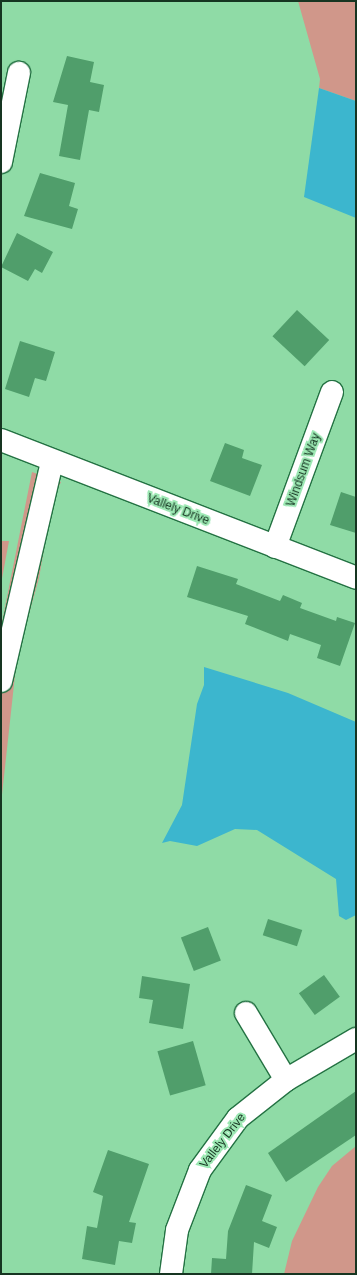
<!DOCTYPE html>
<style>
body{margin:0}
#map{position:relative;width:357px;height:1275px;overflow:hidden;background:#8fdba6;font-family:Helvetica,sans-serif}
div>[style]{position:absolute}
.green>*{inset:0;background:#d0978a}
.water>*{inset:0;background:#3cb6ce}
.building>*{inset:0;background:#509e6b;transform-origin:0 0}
.roads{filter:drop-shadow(1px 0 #247243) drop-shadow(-1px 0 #247243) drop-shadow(0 1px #247243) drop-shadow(0 -1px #247243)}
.minor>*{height:22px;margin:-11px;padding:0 11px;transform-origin:11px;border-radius:11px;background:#fff}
span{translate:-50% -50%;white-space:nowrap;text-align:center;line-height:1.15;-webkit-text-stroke:4px #9ce8b3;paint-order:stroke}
.street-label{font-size:12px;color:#163521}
.frame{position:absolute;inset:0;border:2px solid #163521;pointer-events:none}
</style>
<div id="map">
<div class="green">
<i style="clip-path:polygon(298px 1px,356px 1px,356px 101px,319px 88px,320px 79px)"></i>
<i style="clip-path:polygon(32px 472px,61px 482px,53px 498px,39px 578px,17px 657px,1px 804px,1px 627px)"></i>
<i style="clip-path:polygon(1px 541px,9px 541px,1px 584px)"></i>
<i style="clip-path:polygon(356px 1146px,356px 1274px,284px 1274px,292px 1241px,318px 1187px,332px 1166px)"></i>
</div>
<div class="water">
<i style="clip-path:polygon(319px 88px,356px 101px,356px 218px,304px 197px)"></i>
<i style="clip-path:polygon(204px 667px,288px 693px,356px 722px,356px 915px,346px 920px,339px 916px,336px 879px,257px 830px,235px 829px,197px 846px,170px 841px,162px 843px,182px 805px,197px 704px,204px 685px)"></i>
</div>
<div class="building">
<i style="clip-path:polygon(67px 56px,94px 62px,90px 82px,104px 85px,99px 112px,89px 110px,80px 160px,59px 156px,68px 105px,53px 102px)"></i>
<i style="clip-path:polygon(40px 173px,75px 183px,69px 206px,78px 209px,72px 229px,24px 216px)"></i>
<i style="clip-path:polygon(17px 233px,53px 252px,42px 273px,35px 269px,28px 281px,1px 267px)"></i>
<i style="left:297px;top:310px;width:44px;height:36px;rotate:43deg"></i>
<i style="clip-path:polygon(20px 341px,55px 352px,46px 381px,35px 378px,29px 397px,5px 389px)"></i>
<i style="clip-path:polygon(225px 443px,244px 450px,242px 458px,262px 465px,250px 496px,210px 481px)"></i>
<i style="clip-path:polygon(341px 492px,356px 497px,356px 533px,330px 525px)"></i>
<i style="clip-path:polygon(197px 566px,238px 579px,236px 584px,280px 601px,283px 595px,302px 603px,300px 608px,336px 621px,337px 617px,355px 623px,340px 666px,317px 658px,321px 645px,290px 634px,288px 641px,245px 624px,248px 616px,187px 597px)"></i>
<i style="left:268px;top:919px;width:36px;height:17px;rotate:18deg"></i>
<i style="left:208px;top:927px;width:36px;height:29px;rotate:69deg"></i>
<i style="left:324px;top:975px;width:27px;height:31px;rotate:54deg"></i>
<i style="clip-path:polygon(142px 976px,190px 984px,183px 1029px,149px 1023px,153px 1000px,139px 998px)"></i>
<i style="left:193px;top:1041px;width:46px;height:37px;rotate:74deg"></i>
<i style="clip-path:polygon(356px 1091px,356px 1135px,286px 1182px,268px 1153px)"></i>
<i style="clip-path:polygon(108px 1150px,149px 1164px,129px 1222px,136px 1223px,132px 1243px,119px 1241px,115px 1265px,82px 1259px,87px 1226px,97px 1228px,103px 1196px,93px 1192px)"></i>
<i style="clip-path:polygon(246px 1185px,272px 1195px,262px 1221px,277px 1227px,269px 1248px,254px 1242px,252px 1274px,211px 1274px,212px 1258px,226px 1259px,228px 1231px)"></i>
</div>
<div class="roads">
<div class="minor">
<i style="left:1px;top:162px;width:91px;rotate:-78.6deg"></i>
<i style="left:1px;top:440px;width:381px;rotate:21.2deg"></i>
<i style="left:275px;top:547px;width:165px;rotate:-69.8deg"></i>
<i style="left:1px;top:681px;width:225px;rotate:-76.9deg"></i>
<i style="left:246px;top:1013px;width:78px;rotate:59.2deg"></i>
<i style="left:171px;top:1274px;width:44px;rotate:-82.2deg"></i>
<i style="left:177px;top:1230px;width:64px;rotate:-69deg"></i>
<i style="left:200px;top:1170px;width:64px;rotate:-53.8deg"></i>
<i style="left:238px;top:1118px;width:61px;rotate:-38.4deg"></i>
<i style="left:286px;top:1080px;width:81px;rotate:-30.4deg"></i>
</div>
</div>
<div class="street-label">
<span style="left:304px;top:470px;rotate:-70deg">Windsum Way</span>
<span style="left:178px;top:510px;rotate:21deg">Vallely Drive</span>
<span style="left:223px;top:1141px;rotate:-52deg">Vallely Drive</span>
</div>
<div class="frame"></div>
</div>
